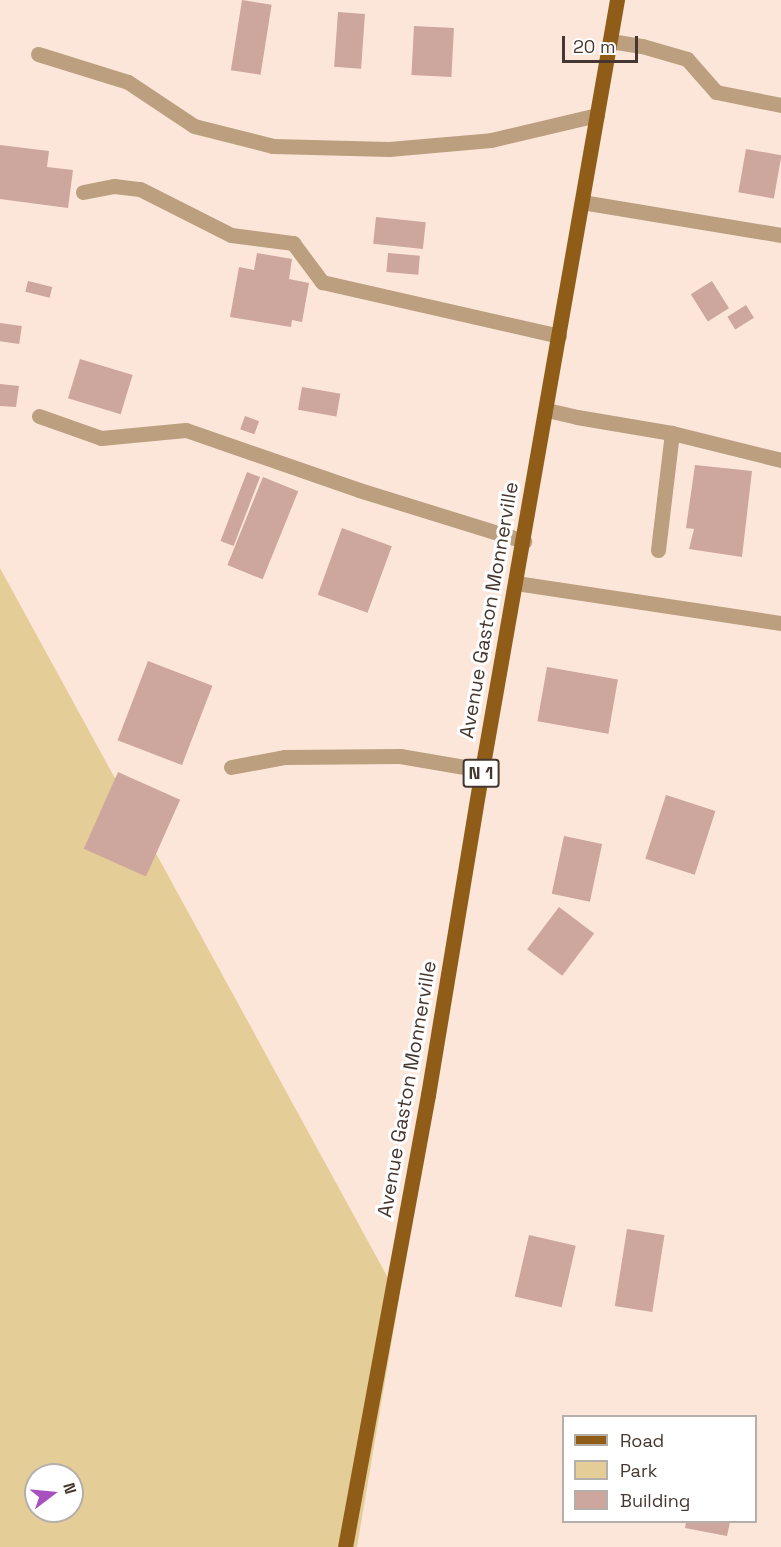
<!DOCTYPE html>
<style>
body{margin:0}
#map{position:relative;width:781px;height:1547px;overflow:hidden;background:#fce6da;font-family:"Space Grotesk",sans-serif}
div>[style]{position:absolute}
.green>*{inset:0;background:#e4cd96}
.building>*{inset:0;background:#cda69d;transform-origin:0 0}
.lane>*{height:15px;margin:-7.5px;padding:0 7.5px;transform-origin:7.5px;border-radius:7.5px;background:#bb9f7f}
.street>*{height:15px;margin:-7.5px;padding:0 7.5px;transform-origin:7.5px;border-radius:7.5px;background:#bb9f7f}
.primary>*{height:15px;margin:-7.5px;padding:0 7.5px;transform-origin:7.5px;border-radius:7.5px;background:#8f5d18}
span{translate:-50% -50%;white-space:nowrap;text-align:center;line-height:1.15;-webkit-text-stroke:6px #fff;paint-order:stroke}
.shield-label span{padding:2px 4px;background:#fff;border:2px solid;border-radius:4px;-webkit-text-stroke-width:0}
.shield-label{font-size:18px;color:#45372f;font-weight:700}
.street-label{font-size:20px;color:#45372f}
.legend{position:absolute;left:562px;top:1415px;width:195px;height:108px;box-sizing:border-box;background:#fff;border:2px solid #b5afac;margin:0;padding:8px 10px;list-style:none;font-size:18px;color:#45372f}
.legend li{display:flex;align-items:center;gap:12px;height:30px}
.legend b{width:30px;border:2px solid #b5afac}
.north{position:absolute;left:24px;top:1463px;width:60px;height:60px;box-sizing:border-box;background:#fff;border:2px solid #b5afac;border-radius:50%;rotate:74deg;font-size:16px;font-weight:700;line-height:24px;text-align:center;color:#45372f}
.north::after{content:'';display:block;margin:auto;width:21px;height:27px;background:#a850bd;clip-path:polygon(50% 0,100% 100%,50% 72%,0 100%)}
.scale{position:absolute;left:562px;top:36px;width:76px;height:27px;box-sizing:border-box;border:3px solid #45372f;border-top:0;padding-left:8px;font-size:18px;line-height:21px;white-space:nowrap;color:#45372f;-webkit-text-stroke:4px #fff;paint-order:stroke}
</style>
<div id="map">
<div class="green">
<i style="clip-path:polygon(evenodd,0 568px,399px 1298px,357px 1547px,0 1547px,0 568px,36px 1475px,72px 1475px,72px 1511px,36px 1511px,36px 1475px)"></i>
</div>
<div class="building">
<i style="left:242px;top:0;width:30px;height:71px;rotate:9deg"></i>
<i style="left:338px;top:12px;width:27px;height:55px;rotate:4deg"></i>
<i style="left:414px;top:26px;width:40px;height:49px;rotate:3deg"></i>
<i style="clip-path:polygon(0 145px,49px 151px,47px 167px,73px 170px,68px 208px,0 199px)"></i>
<i style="left:746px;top:149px;width:36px;height:44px;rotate:10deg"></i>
<i style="left:376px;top:217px;width:50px;height:27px;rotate:6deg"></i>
<i style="clip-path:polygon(257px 253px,292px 259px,289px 279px,309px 283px,302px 322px,292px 320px,291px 327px,230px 317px,239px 267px,254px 270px)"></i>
<i style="left:388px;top:253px;width:32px;height:19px;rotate:5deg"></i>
<i style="left:28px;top:281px;width:25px;height:11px;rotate:14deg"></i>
<i style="left:712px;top:281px;width:32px;height:25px;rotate:58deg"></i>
<i style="left:746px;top:305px;width:15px;height:22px;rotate:58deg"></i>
<i style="left:0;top:323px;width:22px;height:18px;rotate:8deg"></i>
<i style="left:80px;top:359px;width:55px;height:41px;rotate:17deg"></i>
<i style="clip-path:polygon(0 384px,19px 386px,16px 407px,0 406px)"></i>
<i style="left:302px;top:387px;width:39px;height:23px;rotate:10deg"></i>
<i style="left:245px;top:416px;width:15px;height:14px;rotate:20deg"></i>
<i style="clip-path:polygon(695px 465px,752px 471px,742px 557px,689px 549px,694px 529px,686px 528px)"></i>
<i style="left:247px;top:472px;width:14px;height:74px;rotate:21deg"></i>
<i style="left:263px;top:477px;width:38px;height:95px;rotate:22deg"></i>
<i style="left:342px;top:528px;width:53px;height:71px;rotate:20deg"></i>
<i style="left:148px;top:661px;width:69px;height:85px;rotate:21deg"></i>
<i style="left:547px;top:667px;width:72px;height:55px;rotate:10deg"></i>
<i style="left:118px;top:772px;width:68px;height:84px;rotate:24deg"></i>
<i style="left:666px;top:795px;width:52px;height:67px;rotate:18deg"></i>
<i style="left:564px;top:836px;width:39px;height:59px;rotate:12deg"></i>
<i style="left:559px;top:907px;width:44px;height:53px;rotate:37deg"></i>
<i style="left:627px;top:1229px;width:38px;height:78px;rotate:9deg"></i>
<i style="left:529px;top:1235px;width:48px;height:63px;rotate:13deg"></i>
<i style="clip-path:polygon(686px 1522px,730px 1522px,727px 1536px,685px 1528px)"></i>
</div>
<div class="lane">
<i style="left:658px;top:550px;width:118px;rotate:-83.2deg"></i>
<i style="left:231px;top:767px;width:55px;rotate:-10.5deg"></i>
<i style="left:285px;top:757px;width:115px;rotate:-0.5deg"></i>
<i style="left:400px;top:756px;width:83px;rotate:9.7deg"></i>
</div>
<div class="street">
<i style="left:610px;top:41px;width:32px;rotate:9deg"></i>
<i style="left:642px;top:46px;width:47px;rotate:16.1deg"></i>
<i style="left:687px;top:59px;width:44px;rotate:48.7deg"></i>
<i style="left:716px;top:92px;width:66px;rotate:11.3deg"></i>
<i style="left:38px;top:54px;width:94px;rotate:17.3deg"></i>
<i style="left:128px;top:82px;width:79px;rotate:33.7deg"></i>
<i style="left:194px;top:126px;width:81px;rotate:14.2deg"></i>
<i style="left:273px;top:146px;width:116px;rotate:1.5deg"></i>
<i style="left:389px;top:149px;width:102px;rotate:-5deg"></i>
<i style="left:491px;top:140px;width:109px;rotate:-13.3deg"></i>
<i style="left:83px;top:192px;width:32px;rotate:-11deg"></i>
<i style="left:114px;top:186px;width:26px;rotate:7deg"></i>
<i style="left:140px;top:189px;width:102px;rotate:26.8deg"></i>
<i style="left:231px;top:235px;width:63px;rotate:7.4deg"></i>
<i style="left:293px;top:243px;width:49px;rotate:53.4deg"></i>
<i style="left:322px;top:282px;width:243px;rotate:12.8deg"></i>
<i style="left:582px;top:202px;width:202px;rotate:9.4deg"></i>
<i style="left:547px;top:410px;width:31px;rotate:13deg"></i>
<i style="left:577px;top:417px;width:96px;rotate:9.6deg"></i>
<i style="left:672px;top:433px;width:112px;rotate:13.9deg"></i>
<i style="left:39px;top:416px;width:66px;rotate:19.5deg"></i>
<i style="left:101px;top:438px;width:85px;rotate:-5.4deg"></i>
<i style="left:186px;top:430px;width:183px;rotate:19.1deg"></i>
<i style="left:359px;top:490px;width:173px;rotate:17.2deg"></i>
<i style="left:516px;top:583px;width:268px;rotate:8.6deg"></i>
</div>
<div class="primary">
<i style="left:345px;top:1547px;width:460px;rotate:-79.6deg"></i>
<i style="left:428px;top:1095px;width:329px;rotate:-80.6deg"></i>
<i style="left:482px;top:770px;width:782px;rotate:-80.06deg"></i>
</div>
<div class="shield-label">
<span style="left:481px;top:773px">N 1</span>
</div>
<div class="street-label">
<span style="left:489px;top:610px;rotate:-80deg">Avenue Gaston Monnerville</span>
<span style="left:407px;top:1089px;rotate:-80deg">Avenue Gaston Monnerville</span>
</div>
<ul class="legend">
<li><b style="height:8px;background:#8f5d18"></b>Road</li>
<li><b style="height:16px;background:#e4cd96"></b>Park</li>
<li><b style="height:16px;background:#cda69d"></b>Building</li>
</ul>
<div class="north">N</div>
<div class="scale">20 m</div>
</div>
